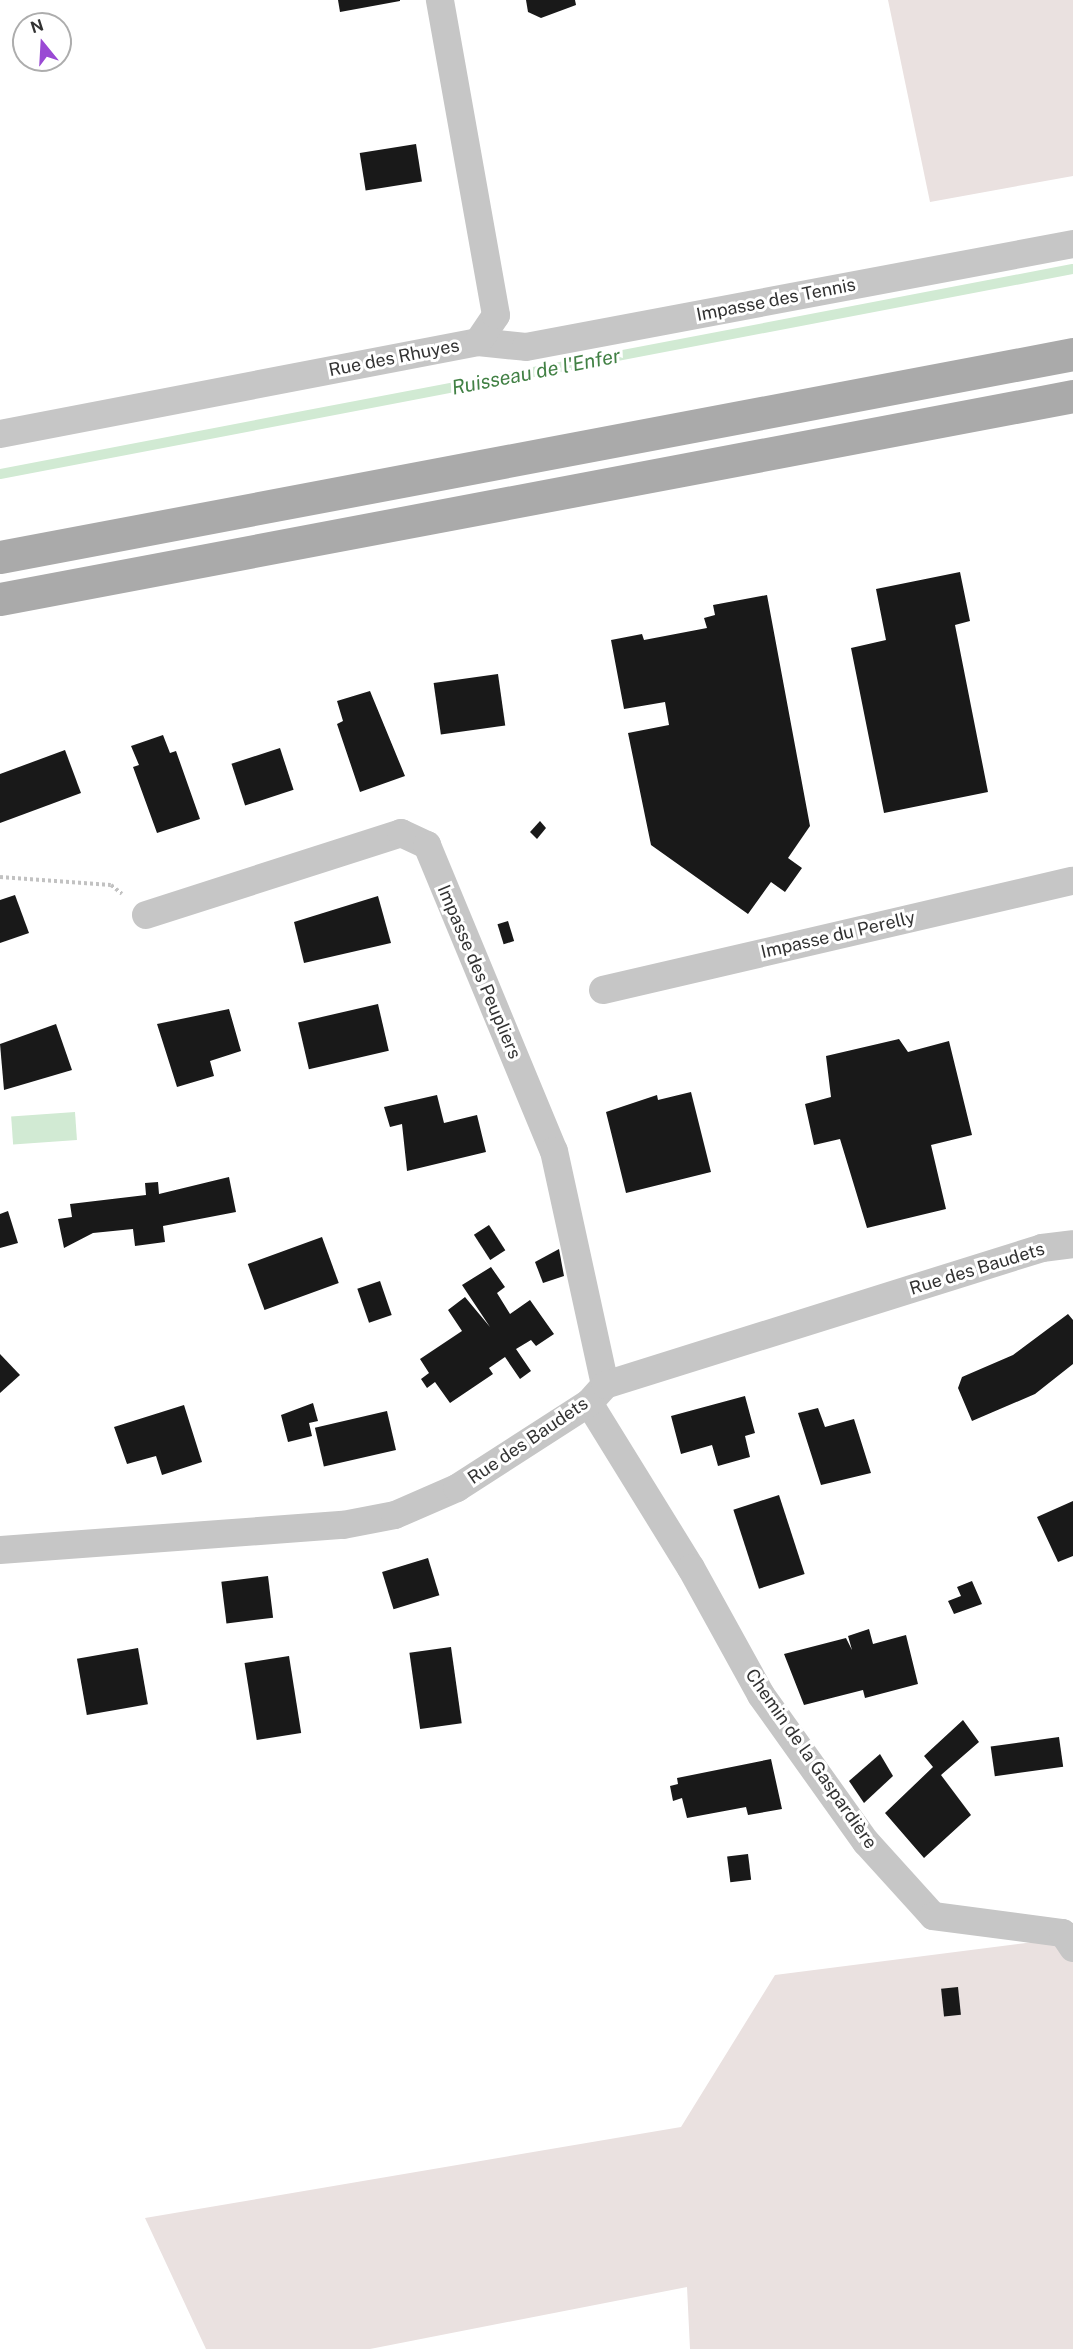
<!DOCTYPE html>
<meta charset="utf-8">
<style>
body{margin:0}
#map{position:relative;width:1073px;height:2349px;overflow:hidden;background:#fff;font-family:"Public Sans",sans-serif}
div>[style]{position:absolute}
.green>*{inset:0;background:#eae1e0}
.water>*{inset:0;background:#d1ead3;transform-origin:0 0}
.stream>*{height:10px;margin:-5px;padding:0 5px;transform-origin:5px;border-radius:5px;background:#d1ead3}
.building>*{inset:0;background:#191919;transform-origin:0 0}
.path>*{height:4px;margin-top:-2px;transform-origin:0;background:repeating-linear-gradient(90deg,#c2c2c2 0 3px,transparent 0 6px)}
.minor>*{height:28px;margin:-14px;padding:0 14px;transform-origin:14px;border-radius:14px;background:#c6c6c6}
.primary>*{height:33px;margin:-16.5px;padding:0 16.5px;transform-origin:16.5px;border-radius:16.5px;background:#aaa}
span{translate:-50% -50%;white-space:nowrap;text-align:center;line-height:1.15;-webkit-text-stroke:6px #fff;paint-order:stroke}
.street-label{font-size:18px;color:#323232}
.water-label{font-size:20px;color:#428145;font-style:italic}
.north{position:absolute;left:12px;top:12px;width:60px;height:60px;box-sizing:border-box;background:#fff;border:2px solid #adadad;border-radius:50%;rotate:342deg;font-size:16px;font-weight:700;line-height:24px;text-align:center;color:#323232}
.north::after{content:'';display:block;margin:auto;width:21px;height:27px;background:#9a4ad4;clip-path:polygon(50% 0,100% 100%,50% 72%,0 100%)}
</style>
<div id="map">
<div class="green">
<i style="clip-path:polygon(888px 0,1073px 0,1073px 176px,930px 202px)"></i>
<i style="clip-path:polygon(1073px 1937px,1073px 2349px,690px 2349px,687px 2287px,370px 2349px,206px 2349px,145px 2218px,681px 2127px,775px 1975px)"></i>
</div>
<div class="water">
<i style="left:75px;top:1112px;width:28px;height:64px;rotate:86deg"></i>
</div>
<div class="stream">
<i style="left:0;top:474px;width:1092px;rotate:-10.82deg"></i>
</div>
<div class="building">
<i style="clip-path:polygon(338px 0,400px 0,400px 1px,340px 12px)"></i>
<i style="clip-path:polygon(526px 0,575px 0,576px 5px,541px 18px,528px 12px)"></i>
<i style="left:416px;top:144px;width:38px;height:57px;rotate:81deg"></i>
<i style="clip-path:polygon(960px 572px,970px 621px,955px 625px,988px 792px,884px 813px,851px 648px,886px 640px,876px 589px)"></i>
<i style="clip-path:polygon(767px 595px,810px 826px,788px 858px,802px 868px,785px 892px,771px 882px,748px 914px,651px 845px,628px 733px,669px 725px,665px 702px,624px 709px,611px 640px,642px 634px,644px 640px,707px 628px,704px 618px,715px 615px,713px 605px)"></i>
<i style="left:498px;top:674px;width:52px;height:65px;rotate:82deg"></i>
<i style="clip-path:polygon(370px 691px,405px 776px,360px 792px,337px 724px,343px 721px,337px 701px)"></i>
<i style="clip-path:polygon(163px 735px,170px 753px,176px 751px,200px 819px,157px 833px,133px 767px,139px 765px,131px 746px)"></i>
<i style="left:280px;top:748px;width:44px;height:51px;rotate:72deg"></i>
<i style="clip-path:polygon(65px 750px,81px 793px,0 823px,0 774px)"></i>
<i style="clip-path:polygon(540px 821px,546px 828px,537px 839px,530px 832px)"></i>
<i style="clip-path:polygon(15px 895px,29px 933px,0 943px,0 900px)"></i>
<i style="clip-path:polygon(378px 896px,391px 943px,304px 963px,294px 922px)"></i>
<i style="left:508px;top:921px;width:21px;height:11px;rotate:73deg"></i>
<i style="left:378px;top:1004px;width:48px;height:82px;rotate:77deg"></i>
<i style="clip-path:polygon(229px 1009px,241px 1051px,210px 1061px,214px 1076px,177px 1087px,157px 1024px)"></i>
<i style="clip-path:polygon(56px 1024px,72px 1070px,4px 1090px,0 1044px)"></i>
<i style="clip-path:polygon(899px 1039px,908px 1052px,949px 1041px,972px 1135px,931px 1145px,946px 1209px,867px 1228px,840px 1139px,814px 1145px,805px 1104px,831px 1097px,826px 1056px)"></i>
<i style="clip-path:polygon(691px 1092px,711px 1172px,626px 1193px,606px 1112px,657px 1095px,658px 1100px)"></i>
<i style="clip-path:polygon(437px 1095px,444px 1123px,477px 1115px,486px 1152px,407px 1171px,402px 1124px,390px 1127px,384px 1107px)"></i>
<i style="clip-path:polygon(229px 1177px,236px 1212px,163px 1226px,165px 1242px,135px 1246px,133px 1229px,93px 1233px,64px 1248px,58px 1219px,72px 1217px,70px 1204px,146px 1195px,145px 1183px,158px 1182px,159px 1194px)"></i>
<i style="clip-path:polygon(8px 1211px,18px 1243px,0 1248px,0 1214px)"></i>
<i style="left:489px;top:1225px;width:30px;height:18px;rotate:57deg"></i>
<i style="left:322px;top:1237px;width:49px;height:79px;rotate:70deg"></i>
<i style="clip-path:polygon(559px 1249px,564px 1276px,543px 1283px,535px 1262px)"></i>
<i style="clip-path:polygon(491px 1267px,505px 1287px,497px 1293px,510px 1314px,530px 1300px,554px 1334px,536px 1346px,531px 1340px,516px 1349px,531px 1371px,520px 1379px,505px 1357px,489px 1368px,493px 1374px,450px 1403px,435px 1382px,427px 1388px,421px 1379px,429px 1373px,420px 1359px,462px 1331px,448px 1310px,465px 1297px,490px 1327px,462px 1285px)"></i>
<i style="left:380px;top:1281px;width:36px;height:24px;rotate:71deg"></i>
<i style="clip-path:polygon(1068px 1314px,1073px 1320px,1073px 1364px,1035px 1394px,972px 1421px,958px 1388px,962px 1377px,1013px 1355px)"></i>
<i style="clip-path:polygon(0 1354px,20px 1375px,0 1393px)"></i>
<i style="clip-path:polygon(745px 1396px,755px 1433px,745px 1436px,750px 1457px,718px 1466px,712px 1445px,681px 1454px,671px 1416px)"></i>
<i style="clip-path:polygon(313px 1403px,318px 1421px,309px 1423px,312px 1436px,288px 1442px,281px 1415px)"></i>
<i style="clip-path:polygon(184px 1405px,202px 1462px,162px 1475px,156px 1456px,127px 1464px,114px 1427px)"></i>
<i style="clip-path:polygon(818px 1408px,825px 1427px,854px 1419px,871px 1473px,821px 1485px,798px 1413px)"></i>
<i style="left:387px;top:1411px;width:40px;height:74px;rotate:77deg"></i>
<i style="left:779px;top:1495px;width:83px;height:48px;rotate:72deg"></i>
<i style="clip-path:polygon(1073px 1501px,1073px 1556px,1058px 1562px,1037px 1517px)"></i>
<i style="left:428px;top:1558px;width:39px;height:48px;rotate:73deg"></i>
<i style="left:268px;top:1576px;width:42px;height:47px;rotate:83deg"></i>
<i style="clip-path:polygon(972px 1581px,982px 1604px,954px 1614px,948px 1601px,961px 1596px,957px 1587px)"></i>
<i style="clip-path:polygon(869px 1629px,873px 1644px,906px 1635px,918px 1684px,865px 1698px,863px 1690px,804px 1705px,784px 1654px,846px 1638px,852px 1650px,848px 1636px)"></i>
<i style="left:451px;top:1647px;width:77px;height:42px;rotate:82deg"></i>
<i style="left:138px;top:1648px;width:57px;height:62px;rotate:80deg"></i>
<i style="left:289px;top:1656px;width:78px;height:45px;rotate:81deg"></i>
<i style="clip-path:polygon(963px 1720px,979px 1742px,941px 1775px,971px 1815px,924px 1858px,885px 1813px,933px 1767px,924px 1756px)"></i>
<i style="left:1059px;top:1737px;width:30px;height:69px;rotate:82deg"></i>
<i style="clip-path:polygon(880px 1754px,893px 1776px,864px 1803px,849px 1781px)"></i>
<i style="clip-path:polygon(771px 1759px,782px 1809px,748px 1815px,746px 1807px,687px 1818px,682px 1798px,673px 1801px,670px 1786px,678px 1784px,677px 1778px)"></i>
<i style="left:748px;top:1854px;width:26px;height:21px;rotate:83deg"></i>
<i style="left:958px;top:1987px;width:28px;height:17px;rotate:84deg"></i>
</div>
<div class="path">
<i style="left:0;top:877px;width:111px;rotate:4.1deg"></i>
<i style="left:111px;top:885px;width:14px;rotate:39deg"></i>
</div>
<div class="minor">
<i style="left:478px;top:342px;width:48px;rotate:5.9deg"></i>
<i style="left:526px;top:347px;width:557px;rotate:-10.66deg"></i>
<i style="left:0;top:434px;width:487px;rotate:-10.9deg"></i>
<i style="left:478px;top:342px;width:32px;rotate:-56deg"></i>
<i style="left:496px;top:315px;width:320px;rotate:-100.1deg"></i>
<i style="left:146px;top:915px;width:268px;rotate:-17.8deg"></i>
<i style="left:401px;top:833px;width:29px;rotate:25deg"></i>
<i style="left:427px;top:845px;width:331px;rotate:67.5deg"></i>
<i style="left:554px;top:1151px;width:239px;rotate:77.7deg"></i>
<i style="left:603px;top:990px;width:482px;rotate:-13.1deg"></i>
<i style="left:589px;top:1403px;width:194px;rotate:58.3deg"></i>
<i style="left:691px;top:1568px;width:145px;rotate:61.1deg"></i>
<i style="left:761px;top:1695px;width:181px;rotate:54.5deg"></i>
<i style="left:866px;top:1842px;width:100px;rotate:47.8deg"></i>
<i style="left:933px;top:1916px;width:131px;rotate:7.5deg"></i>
<i style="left:1063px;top:1933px;width:18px;rotate:56deg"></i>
<i style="left:0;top:1550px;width:344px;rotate:-4.2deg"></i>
<i style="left:343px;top:1525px;width:53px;rotate:-10.9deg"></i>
<i style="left:395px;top:1515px;width:68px;rotate:-23.5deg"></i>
<i style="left:457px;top:1488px;width:157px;rotate:-32.8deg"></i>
<i style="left:589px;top:1403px;width:24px;rotate:-48deg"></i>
<i style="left:605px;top:1385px;width:458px;rotate:-17.4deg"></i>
<i style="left:1042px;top:1248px;width:31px;rotate:-7deg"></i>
</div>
<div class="primary">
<i style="left:0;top:557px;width:1092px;rotate:-10.71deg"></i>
<i style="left:0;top:599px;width:1092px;rotate:-10.71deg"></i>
</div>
<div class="street-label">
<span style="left:776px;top:300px;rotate:-11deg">Impasse des Tennis</span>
<span style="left:394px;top:358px;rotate:-11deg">Rue des Rhuyes</span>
<span style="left:838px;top:935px;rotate:-13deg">Impasse du Perelly</span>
<span style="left:479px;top:972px;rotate:67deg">Impasse des Peupliers</span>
<span style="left:977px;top:1269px;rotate:-17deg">Rue des Baudets</span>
<span style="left:528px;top:1441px;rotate:-34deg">Rue des Baudets</span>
<span style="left:811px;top:1759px;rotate:55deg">Chemin de la Gaspardière</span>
</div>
<div class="water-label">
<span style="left:536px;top:372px;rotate:-11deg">Ruisseau de l'Enfer</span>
</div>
<div class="north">N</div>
</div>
